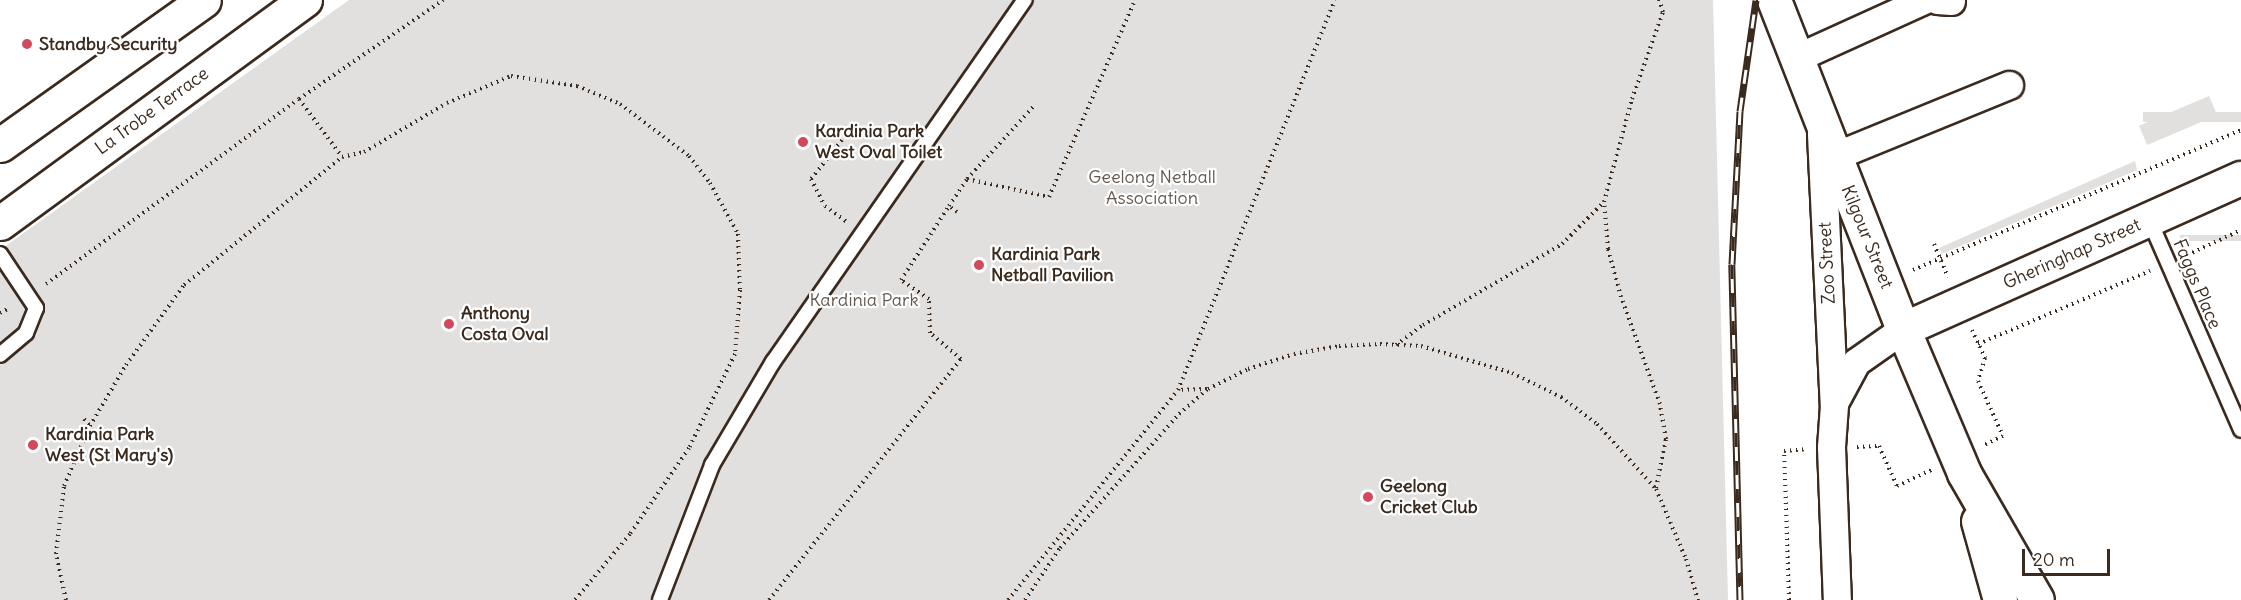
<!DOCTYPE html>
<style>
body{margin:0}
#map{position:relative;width:2241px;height:600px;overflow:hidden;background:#fff;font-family:Delius,sans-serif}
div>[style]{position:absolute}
.green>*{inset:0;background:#e2e0de;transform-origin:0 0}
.path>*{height:4px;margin-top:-2px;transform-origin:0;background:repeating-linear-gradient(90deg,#3b2a1e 0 1.5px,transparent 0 6px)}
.roads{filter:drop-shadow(2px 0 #3b2a1e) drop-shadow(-2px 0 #3b2a1e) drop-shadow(0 2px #3b2a1e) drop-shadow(0 -2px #3b2a1e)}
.service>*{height:14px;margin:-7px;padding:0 7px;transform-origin:7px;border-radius:7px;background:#fff}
.minor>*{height:27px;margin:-13.5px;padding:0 13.5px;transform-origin:13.5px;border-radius:13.5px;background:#fff}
.tertiary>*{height:33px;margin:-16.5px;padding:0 16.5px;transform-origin:16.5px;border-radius:16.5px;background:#fff}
.trunk>*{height:33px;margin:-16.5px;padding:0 16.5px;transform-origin:16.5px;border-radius:16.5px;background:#fff}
.rail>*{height:7px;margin-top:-3.5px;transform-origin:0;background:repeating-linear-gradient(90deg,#fff 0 14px,#3b2a1e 0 28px);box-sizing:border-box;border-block:2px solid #3b2a1e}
.dots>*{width:16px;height:16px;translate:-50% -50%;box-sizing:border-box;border:3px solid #fff;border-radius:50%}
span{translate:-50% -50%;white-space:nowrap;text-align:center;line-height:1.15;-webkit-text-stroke:4.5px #fff;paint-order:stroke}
.poi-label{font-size:18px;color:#3b2a1e;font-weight:700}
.left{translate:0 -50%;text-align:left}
.street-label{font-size:18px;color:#3b2a1e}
.park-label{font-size:18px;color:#65584e}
.scale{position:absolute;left:2022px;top:549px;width:88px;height:27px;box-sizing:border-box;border:3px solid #3b2a1e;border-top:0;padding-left:8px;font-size:18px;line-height:21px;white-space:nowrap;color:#3b2a1e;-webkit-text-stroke:4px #fff;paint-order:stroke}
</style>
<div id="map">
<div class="green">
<i style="clip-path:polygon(349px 0,1713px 0,1728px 600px,0 600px,0 250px)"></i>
<i style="left:2209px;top:96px;width:21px;height:76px;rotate:67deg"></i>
<i style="left:2241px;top:112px;width:10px;height:98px;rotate:90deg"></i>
<i style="clip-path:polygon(2135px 161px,2137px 170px,1942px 254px,1939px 248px)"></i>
<i style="left:2241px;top:235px;width:6px;height:61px;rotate:90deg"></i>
</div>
<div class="path">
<i style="left:299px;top:99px;width:72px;rotate:53.4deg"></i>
<i style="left:842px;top:140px;width:50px;rotate:128.5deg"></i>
<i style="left:811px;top:179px;width:30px;rotate:63deg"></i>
<i style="left:825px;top:206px;width:26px;rotate:36deg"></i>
<i style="left:967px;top:179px;width:84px;rotate:12.4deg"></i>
<i style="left:1049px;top:197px;width:215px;rotate:-66.4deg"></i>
<i style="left:957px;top:212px;width:10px;rotate:-143deg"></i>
<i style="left:949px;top:206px;width:32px;rotate:-56deg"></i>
<i style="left:967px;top:179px;width:98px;rotate:-47.5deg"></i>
<i style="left:1934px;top:244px;width:36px;rotate:67deg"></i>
<i style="left:2187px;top:255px;width:60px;rotate:-24.8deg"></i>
<i style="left:1913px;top:270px;width:357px;rotate:-23.1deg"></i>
<i style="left:46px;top:284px;width:313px;rotate:-36.2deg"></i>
<i style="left:299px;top:99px;width:175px;rotate:-34.5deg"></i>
<i style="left:0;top:313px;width:11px;rotate:-27deg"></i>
<i style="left:1972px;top:330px;width:31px;rotate:65deg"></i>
<i style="left:1985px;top:358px;width:24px;rotate:107deg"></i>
<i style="left:1978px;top:381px;width:60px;rotate:65.6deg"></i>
<i style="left:2003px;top:436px;width:21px;rotate:155deg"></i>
<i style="left:1978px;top:344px;width:187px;rotate:-23deg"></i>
<i style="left:1396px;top:345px;width:34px;rotate:-37deg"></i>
<i style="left:1423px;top:325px;width:161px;rotate:-30.2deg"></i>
<i style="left:1562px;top:244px;width:59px;rotate:-45deg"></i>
<i style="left:1207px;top:389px;width:29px;rotate:178deg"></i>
<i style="left:1178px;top:390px;width:420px;rotate:-68.1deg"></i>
<i style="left:84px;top:419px;width:9px;rotate:49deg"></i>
<i style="left:1857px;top:447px;width:22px;rotate:-3deg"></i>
<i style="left:1879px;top:446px;width:44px;rotate:65.8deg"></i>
<i style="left:1897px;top:486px;width:38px;rotate:-25deg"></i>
<i style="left:1656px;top:488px;width:50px;rotate:-78.5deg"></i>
<i style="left:1666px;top:439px;width:36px;rotate:-100deg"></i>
<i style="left:1660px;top:404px;width:114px;rotate:-110deg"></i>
<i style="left:1621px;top:297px;width:50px;rotate:-105.2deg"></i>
<i style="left:1608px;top:249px;width:47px;rotate:-94.9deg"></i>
<i style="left:1604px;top:202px;width:107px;rotate:-74.8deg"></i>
<i style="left:1632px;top:99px;width:92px;rotate:-70.4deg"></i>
<i style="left:1663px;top:12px;width:13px;rotate:-108deg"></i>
<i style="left:66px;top:600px;width:47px;rotate:-102.3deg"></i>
<i style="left:56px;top:554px;width:68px;rotate:-83.3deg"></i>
<i style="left:64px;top:486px;width:65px;rotate:-66.6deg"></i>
<i style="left:90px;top:426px;width:71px;rotate:-59.5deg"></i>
<i style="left:126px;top:365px;width:99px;rotate:-54.1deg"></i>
<i style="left:184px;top:285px;width:203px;rotate:-39deg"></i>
<i style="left:342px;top:157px;width:23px;rotate:-13deg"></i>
<i style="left:364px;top:152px;width:96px;rotate:-30.6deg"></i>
<i style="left:447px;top:103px;width:69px;rotate:-22.9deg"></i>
<i style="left:511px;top:76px;width:67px;rotate:8.6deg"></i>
<i style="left:577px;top:86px;width:47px;rotate:22.7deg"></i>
<i style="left:620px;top:104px;width:86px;rotate:37deg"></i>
<i style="left:689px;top:156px;width:34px;rotate:52deg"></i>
<i style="left:710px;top:183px;width:58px;rotate:61.2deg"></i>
<i style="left:738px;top:234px;width:56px;rotate:88deg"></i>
<i style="left:740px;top:290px;width:64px;rotate:94.5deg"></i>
<i style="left:735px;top:354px;width:105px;rotate:116.1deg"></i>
<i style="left:689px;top:448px;width:104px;rotate:124.5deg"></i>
<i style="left:630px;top:534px;width:86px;rotate:129.8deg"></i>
<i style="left:769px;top:600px;width:308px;rotate:-51.5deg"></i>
<i style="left:961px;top:359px;width:40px;rotate:-140deg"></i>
<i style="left:930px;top:333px;width:34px;rotate:-92deg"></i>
<i style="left:929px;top:299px;width:34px;rotate:-146deg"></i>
<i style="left:901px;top:280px;width:88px;rotate:-57deg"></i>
<i style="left:1008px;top:600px;width:270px;rotate:-51deg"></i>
<i style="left:1025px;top:600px;width:63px;rotate:-56.1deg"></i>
<i style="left:1060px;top:548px;width:179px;rotate:-48.4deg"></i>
<i style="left:1179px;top:414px;width:38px;rotate:-41deg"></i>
<i style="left:1208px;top:389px;width:45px;rotate:-26.6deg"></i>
<i style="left:1248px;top:369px;width:48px;rotate:-18.1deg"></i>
<i style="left:1294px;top:354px;width:46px;rotate:-10.1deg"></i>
<i style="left:1339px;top:346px;width:41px;rotate:-2.8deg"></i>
<i style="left:1380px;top:344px;width:41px;rotate:2.8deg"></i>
<i style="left:1421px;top:346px;width:95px;rotate:16.5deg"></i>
<i style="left:1512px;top:373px;width:55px;rotate:26.1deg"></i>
<i style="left:1561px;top:397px;width:45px;rotate:36.9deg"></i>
<i style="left:1597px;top:424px;width:88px;rotate:47.8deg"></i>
<i style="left:1656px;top:489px;width:76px;rotate:66.8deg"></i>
<i style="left:1686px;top:559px;width:43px;rotate:73.7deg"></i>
<i style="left:1789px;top:600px;width:149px;rotate:-91.9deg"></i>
<i style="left:1784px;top:451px;width:21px;rotate:-5deg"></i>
</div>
<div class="roads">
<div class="service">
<i style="left:2149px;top:219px;width:230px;rotate:66.4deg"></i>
<i style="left:0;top:254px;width:65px;rotate:56.3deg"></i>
<i style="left:36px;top:308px;width:27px;rotate:112deg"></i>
<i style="left:26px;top:333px;width:34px;rotate:140deg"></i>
<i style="left:660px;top:600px;width:145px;rotate:-68.9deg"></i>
<i style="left:712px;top:465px;width:120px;rotate:-59.4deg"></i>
<i style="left:773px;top:362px;width:441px;rotate:-55.2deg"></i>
</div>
<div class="minor">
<i style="left:1937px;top:0;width:14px;rotate:4deg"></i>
<i style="left:1796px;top:58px;width:141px;rotate:-24.4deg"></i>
<i style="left:1821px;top:134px;width:271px;rotate:87.3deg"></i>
<i style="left:1834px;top:405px;width:42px;rotate:94.1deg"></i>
<i style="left:1831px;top:447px;width:153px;rotate:87.8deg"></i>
<i style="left:1835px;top:156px;width:188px;rotate:-22.2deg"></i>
<i style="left:1835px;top:401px;width:44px;rotate:-61.7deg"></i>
<i style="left:1856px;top:362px;width:57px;rotate:-35.1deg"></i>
</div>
<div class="tertiary">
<i style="left:1774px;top:0;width:353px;rotate:68.6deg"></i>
<i style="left:1903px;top:329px;width:156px;rotate:67deg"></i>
<i style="left:1964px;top:473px;width:146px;rotate:60.1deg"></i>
<i style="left:1903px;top:329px;width:370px;rotate:-24.1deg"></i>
<i style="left:1978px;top:521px;width:82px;rotate:74.4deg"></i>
</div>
<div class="trunk">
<i style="left:0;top:145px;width:250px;rotate:-35.4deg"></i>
<i style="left:0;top:223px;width:378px;rotate:-36.2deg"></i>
</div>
</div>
<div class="rail">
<i style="left:1740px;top:600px;width:336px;rotate:-91.4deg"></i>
<i style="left:1732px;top:264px;width:153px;rotate:-87deg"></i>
<i style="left:1740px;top:111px;width:112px;rotate:-81.8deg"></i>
</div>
<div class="dots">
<i style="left:27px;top:44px;background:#d1495b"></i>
<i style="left:803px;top:142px;background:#d1495b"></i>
<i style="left:979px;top:265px;background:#d1495b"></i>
<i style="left:449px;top:324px;background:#d1495b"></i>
<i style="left:33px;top:445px;background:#d1495b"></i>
<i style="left:1368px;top:497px;background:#d1495b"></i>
</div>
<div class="poi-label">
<span class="left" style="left:39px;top:44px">Standby Security</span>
<span class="left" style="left:815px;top:142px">Kardinia Park<br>West Oval Toilet</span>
<span class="left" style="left:991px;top:265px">Kardinia Park<br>Netball Pavilion</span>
<span class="left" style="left:461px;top:324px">Anthony<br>Costa Oval</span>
<span class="left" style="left:45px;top:445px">Kardinia Park<br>West (St Mary's)</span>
<span class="left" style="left:1380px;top:497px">Geelong<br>Cricket Club</span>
</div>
<div class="street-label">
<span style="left:152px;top:111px;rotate:-36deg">La Trobe Terrace</span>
<span style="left:1867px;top:237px;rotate:68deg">Kilgour Street</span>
<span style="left:2072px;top:254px;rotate:-24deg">Gheringhap Street</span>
<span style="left:1827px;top:263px;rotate:-93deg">Zoo Street</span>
<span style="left:2197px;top:284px;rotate:67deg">Faggs Place</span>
</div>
<div class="park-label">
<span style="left:1152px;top:188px">Geelong Netball<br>Association</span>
<span style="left:864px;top:300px">Kardinia Park</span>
</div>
<div class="scale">20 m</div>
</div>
